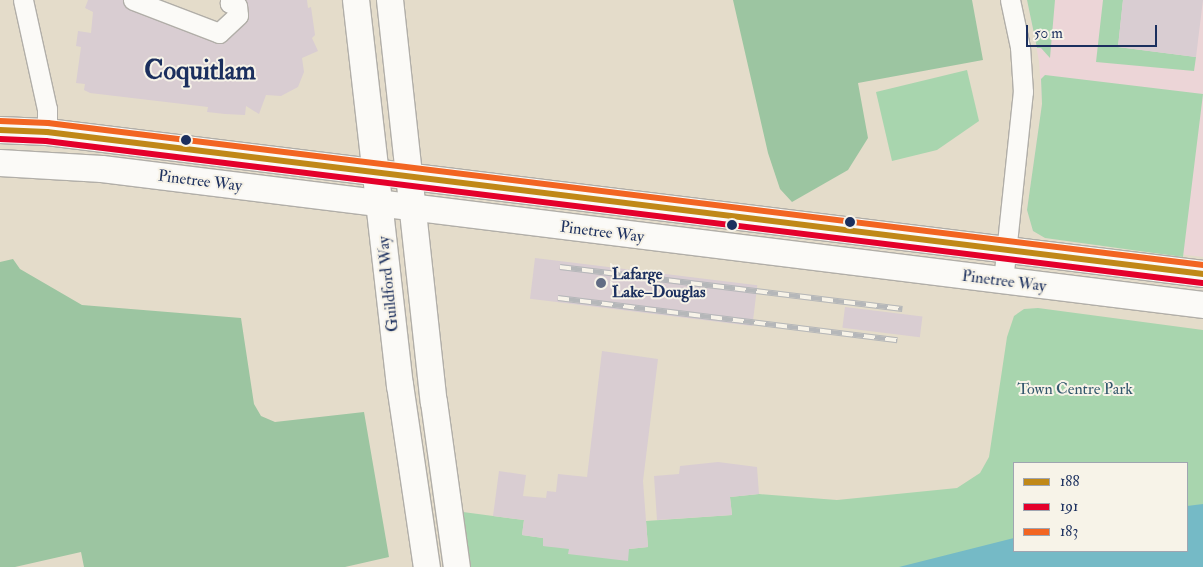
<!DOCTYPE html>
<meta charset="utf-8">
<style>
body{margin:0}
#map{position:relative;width:1203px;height:567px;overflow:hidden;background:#e4dcca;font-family:"IM FELL Double Pica",serif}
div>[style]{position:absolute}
.built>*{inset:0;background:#ecd5d7}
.green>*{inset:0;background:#a8d5ae}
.forest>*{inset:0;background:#9cc5a1}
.water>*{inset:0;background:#75bac6}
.building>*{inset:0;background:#d9cdd2;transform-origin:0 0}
.roads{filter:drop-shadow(1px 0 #b1aea8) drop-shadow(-1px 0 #b1aea8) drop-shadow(0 1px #b1aea8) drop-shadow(0 -1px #b1aea8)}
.street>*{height:19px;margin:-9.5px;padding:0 9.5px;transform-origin:9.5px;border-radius:9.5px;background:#fbfaf7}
.secondary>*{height:26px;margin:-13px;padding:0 13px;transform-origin:13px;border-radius:13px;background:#fbfaf7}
.rail>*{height:5.5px;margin-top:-2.75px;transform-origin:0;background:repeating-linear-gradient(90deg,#f7f3e8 0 11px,#b5b7b9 0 22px);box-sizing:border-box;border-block:1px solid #b5b7b9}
.bus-1>*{height:6px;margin:-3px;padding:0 3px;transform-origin:3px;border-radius:3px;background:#c08818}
.bus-2>*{height:6px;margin:-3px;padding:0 3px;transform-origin:3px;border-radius:3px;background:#e4002b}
.bus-3>*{height:6px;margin:-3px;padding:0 3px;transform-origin:3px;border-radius:3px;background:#f26522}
.dots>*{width:14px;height:14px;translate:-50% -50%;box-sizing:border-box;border:2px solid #f7f3e8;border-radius:50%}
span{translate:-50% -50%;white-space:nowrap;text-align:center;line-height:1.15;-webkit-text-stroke:4px #f7f3e8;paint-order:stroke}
.street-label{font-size:16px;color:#1b2f5e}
.poi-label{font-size:16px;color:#1b2f5e;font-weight:700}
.left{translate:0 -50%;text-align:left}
.park-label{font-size:16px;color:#32576c}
.town-label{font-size:26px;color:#1b2f5e;font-weight:700}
.legend{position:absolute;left:1013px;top:462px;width:175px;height:90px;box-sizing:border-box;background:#f7f3e8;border:1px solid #9fa5b1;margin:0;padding:6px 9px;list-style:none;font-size:15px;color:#1b2f5e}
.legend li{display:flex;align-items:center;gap:10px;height:25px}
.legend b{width:25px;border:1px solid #9fa5b1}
.scale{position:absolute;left:1026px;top:25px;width:131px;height:22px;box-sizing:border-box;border:2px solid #1b2f5e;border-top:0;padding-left:6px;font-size:15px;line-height:18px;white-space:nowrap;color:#1b2f5e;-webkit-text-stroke:4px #f7f3e8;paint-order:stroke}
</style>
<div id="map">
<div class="built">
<i style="clip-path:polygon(1027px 0,1203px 0,1203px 257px,1045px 238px,1033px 231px,1027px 210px,1042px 104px,1039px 61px)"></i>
</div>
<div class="green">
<i style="clip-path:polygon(1027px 0,1055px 0,1050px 58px,1041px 48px,1037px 48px)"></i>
<i style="clip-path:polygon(1103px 0,1123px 0,1118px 47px,1196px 57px,1194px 71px,1096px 62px)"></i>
<i style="clip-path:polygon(967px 70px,979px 121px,937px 150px,892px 161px,876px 92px)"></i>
<i style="clip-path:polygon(1045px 75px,1203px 94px,1183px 257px,1045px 238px,1033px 231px,1027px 210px,1042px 104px,1041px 79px)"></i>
<i style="clip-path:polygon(evenodd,1038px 308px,1203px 330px,1203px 567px,470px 567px,463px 512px,524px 520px,522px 535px,543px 538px,543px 546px,629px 549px,648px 547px,646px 521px,732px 515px,730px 497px,759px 494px,837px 500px,957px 488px,980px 473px,989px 457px,1007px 337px,1014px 316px,1024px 309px,1038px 308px,1014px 463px,1187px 463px,1187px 551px,1014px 551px,1014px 463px)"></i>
</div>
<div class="forest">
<i style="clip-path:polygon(733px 0,972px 0,983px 60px,858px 83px,868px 138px,848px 170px,792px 202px,780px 189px,768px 153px)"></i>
<i style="clip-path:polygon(13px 259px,20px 269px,82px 305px,241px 318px,254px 404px,261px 416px,275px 422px,364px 412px,389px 557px,345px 567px,84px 567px,81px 552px,15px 567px,0 567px,0 262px)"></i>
</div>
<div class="water">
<i style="clip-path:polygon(1203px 504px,1203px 567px,899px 567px,1014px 538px,1014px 551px,1187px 551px,1187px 506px)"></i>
</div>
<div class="building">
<i style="clip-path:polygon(88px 0,133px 0,219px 33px,241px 0,307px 0,308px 8px,311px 7px,315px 35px,312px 38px,318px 51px,302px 58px,304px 72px,298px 87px,281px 96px,266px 95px,259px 114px,246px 106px,245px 115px,225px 114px,207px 112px,208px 107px,90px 93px,84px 90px,85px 84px,76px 83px,81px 47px,76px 46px,78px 31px,91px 33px,93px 12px,85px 8px)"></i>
<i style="clip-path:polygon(1123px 0,1203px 0,1196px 57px,1118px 47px)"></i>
<i style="left:535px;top:258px;width:224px;height:41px;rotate:7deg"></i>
<i style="left:845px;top:307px;width:78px;height:21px;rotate:7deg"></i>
<i style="clip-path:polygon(602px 351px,658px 359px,643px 481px,648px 547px,629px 549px,628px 561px,568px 554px,569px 549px,543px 546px,543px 538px,522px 535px,524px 520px,493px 516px,499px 471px,526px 475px,523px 496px,546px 498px,547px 491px,556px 492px,558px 474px,587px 477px)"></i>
<i style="clip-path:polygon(718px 462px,757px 467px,759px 494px,730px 497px,732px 515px,657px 520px,654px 476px,679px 474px,680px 466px)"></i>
</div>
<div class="roads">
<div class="street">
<i style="left:23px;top:0;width:112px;rotate:77.6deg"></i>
<i style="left:47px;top:109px;width:23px;rotate:90deg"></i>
<i style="left:133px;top:0;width:92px;rotate:21deg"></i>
<i style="left:219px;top:33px;width:26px;rotate:-43deg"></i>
<i style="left:238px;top:15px;width:9px;rotate:-96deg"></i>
<i style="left:237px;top:6px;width:8px;rotate:-157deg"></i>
<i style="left:230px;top:3px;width:3px;rotate:-90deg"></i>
<i style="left:1003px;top:281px;width:190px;rotate:-84deg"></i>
<i style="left:1023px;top:92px;width:45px;rotate:-93.8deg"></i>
<i style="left:1020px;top:47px;width:48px;rotate:-102deg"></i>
</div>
<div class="secondary">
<i style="left:356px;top:0;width:388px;rotate:83.5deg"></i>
<i style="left:400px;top:385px;width:184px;rotate:81.6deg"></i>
<i style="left:390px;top:0;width:404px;rotate:83.8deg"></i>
<i style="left:434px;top:402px;width:167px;rotate:82.1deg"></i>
<i style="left:0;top:130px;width:47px;rotate:2.4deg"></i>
<i style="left:47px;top:132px;width:1165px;rotate:7deg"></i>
<i style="left:0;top:163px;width:102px;rotate:3.4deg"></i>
<i style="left:102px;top:169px;width:1109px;rotate:7.04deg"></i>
</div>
</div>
<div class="rail">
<i style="left:560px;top:267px;width:345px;rotate:7deg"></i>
<i style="left:558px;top:298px;width:342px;rotate:7.1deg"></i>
</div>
<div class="bus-1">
<i style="left:0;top:130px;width:47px;rotate:2.4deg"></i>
<i style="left:47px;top:132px;width:1165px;rotate:7deg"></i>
</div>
<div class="bus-2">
<i style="left:0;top:139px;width:46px;rotate:2.5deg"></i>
<i style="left:46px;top:141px;width:1165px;rotate:7deg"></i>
</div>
<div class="bus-3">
<i style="left:0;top:121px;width:48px;rotate:2.4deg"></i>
<i style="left:48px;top:123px;width:1164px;rotate:7.01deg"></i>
</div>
<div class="dots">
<i style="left:186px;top:140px;background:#1b2f5e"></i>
<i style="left:850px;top:222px;background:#1b2f5e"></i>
<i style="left:732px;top:225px;background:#1b2f5e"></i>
<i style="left:601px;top:283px;background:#616c84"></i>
</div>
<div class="street-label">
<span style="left:200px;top:181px;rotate:7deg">Pinetree Way</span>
<span style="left:602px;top:232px;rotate:7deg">Pinetree Way</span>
<span style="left:1004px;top:281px;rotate:7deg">Pinetree Way</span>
<span style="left:388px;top:284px;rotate:-96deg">Guildford Way</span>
</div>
<div class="poi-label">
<span class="left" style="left:612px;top:283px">Lafarge<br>Lake–Douglas</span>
</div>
<div class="park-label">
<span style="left:1075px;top:389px">Town Centre Park</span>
</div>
<div class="town-label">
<span style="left:200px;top:72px">Coquitlam</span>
</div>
<ul class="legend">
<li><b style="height:6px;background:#c08818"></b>188</li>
<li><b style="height:6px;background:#e4002b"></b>191</li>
<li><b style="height:6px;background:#f26522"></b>183</li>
</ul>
<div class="scale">50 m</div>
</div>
